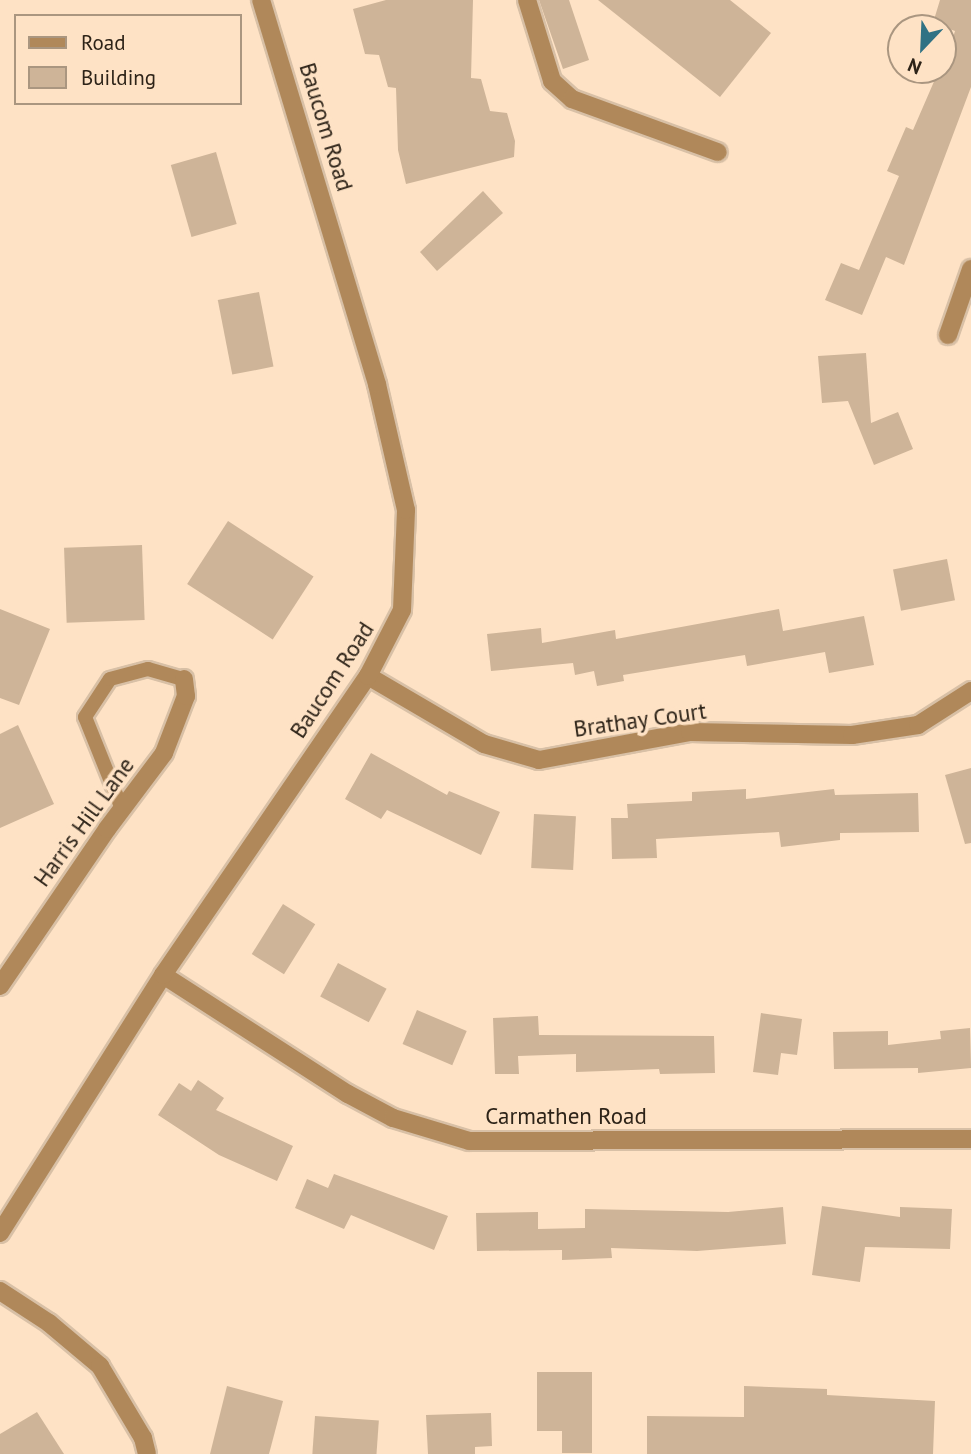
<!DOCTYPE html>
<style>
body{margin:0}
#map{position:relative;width:971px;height:1454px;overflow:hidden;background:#fee2c5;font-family:"PT Sans",sans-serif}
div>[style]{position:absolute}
.building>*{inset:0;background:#ceb498;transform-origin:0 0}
.roads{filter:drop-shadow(2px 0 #d8c0a6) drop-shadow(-2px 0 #d8c0a6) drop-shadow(0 2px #d8c0a6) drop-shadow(0 -2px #d8c0a6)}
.lane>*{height:14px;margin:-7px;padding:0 7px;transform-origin:7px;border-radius:7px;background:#b0885a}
.street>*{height:18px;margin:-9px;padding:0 9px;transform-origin:9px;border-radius:9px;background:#b0885a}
span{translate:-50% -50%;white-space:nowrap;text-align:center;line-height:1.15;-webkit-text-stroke:7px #fee2c5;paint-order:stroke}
.street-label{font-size:23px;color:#2d2318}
.legend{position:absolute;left:14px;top:14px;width:228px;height:91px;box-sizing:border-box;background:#fee2c5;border:2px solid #aa9680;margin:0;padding:9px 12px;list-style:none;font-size:21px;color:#2d2318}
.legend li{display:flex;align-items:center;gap:14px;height:35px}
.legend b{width:35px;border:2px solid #aa9680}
.north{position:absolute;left:887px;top:14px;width:70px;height:70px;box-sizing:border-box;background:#fee2c5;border:2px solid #aa9680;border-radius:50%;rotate:203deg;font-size:19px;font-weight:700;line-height:28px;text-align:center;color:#2d2318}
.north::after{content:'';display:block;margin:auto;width:24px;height:32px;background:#307284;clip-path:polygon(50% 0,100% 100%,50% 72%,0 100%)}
</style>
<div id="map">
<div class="building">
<i style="clip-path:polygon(386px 0,473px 0,471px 78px,481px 79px,490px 111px,507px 113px,515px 141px,514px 157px,406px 184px,398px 150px,396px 88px,388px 87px,379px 55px,365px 54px,353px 9px)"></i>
<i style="clip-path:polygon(539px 0,569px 0,589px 60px,563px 69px)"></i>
<i style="clip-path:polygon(598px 0,730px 0,771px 33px,720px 97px)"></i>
<i style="clip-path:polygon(940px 0,971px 0,971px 87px,904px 265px,886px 257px,862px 315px,825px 300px,841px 263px,859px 270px,899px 176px,887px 171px,906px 127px,913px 130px,939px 70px,943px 70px,955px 31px,933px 23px)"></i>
<i style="left:216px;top:152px;width:75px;height:47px;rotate:74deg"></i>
<i style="clip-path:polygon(483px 191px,503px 213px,437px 271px,420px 252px)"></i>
<i style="left:259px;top:292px;width:76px;height:42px;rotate:79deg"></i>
<i style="clip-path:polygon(866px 353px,871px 423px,898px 412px,913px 449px,874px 465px,848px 401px,822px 403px,818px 356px)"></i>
<i style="left:228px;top:521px;width:102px;height:75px;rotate:33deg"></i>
<i style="left:142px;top:545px;width:75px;height:78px;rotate:88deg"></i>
<i style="left:947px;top:559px;width:42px;height:55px;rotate:79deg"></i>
<i style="clip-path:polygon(0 609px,50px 629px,19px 705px,0 698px)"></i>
<i style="clip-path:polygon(779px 609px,783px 631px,864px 616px,874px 665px,829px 673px,825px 652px,747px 666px,745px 655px,623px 675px,624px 681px,597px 686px,594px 671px,575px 675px,573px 663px,491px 671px,487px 634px,541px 628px,542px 643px,615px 630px,616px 639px)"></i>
<i style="clip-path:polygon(18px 725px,54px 804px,0 828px,0 734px)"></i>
<i style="clip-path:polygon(371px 753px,447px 795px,449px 791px,500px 812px,481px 855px,387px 810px,381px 819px,345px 799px)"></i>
<i style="clip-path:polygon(971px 768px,971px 843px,965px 844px,945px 775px)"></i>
<i style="clip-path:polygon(746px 789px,746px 799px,834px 789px,835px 795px,918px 793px,919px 832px,840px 833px,840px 840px,781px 847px,779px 832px,656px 839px,657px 858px,612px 859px,611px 818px,628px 818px,627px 804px,692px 801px,692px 792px)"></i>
<i style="left:534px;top:814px;width:42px;height:54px;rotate:3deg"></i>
<i style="left:283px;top:904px;width:38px;height:59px;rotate:32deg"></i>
<i style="left:338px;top:963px;width:55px;height:38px;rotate:28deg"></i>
<i style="left:417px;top:1010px;width:54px;height:37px;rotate:23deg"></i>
<i style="clip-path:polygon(761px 1013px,802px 1019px,797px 1055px,781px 1053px,778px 1075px,753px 1072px)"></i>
<i style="clip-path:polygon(538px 1016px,539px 1035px,714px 1036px,715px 1073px,660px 1074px,659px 1069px,576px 1072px,576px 1054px,518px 1056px,519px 1074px,495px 1074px,493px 1018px)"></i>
<i style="clip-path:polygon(970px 1028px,971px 1068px,918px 1073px,918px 1068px,834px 1069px,833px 1032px,888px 1031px,888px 1045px,941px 1039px,940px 1031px)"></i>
<i style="clip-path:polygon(198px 1080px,224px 1098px,216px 1110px,293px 1146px,277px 1181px,219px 1155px,158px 1115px,179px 1083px,191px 1091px)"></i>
<i style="clip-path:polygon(334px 1174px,448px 1216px,434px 1250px,351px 1215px,344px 1229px,295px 1208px,307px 1179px,328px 1188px)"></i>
<i style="clip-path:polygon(822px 1206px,900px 1217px,900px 1207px,952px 1209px,950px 1249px,865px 1247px,860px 1282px,812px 1275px)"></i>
<i style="clip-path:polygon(783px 1207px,786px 1244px,697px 1251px,611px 1248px,612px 1258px,562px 1260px,562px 1250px,477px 1251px,476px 1213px,538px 1212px,538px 1229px,585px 1228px,585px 1209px,728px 1212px)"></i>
<i style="clip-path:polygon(537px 1372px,592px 1372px,592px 1453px,562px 1453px,562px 1431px,537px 1431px)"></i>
<i style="clip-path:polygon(227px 1386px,283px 1401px,269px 1454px,210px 1454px)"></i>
<i style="clip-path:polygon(744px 1386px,827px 1389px,827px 1395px,935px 1401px,933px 1454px,647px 1454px,647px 1416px,744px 1417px)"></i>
<i style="clip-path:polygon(37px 1412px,64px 1454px,0 1454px,0 1434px)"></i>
<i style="clip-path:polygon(491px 1413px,492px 1446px,475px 1447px,475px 1454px,428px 1454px,426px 1415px)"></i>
<i style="left:315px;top:1416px;width:64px;height:38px;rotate:4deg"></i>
</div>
<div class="roads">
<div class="lane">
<i style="left:122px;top:809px;width:99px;rotate:-111.9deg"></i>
<i style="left:85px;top:717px;width:45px;rotate:-56.7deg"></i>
<i style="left:110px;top:679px;width:39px;rotate:-15deg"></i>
<i style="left:148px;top:669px;width:37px;rotate:16deg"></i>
</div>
<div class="street">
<i style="left:527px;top:0;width:85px;rotate:72.8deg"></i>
<i style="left:552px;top:81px;width:27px;rotate:42deg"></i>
<i style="left:572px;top:99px;width:155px;rotate:20deg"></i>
<i style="left:948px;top:335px;width:70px;rotate:-70.8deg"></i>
<i style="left:368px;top:676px;width:134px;rotate:30.4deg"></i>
<i style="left:484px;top:744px;width:57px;rotate:16.2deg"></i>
<i style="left:539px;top:760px;width:154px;rotate:-10.5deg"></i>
<i style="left:690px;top:732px;width:162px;rotate:1.1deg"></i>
<i style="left:852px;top:735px;width:67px;rotate:-8.6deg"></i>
<i style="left:918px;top:725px;width:63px;rotate:-32.7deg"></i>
<i style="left:163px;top:975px;width:220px;rotate:32.8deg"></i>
<i style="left:348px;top:1094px;width:51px;rotate:28.1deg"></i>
<i style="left:393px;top:1118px;width:79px;rotate:16.8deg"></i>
<i style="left:469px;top:1141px;width:502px;rotate:-0.23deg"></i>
<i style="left:0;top:986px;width:190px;rotate:-55.7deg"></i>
<i style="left:107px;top:829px;width:95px;rotate:-53.1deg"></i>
<i style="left:164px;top:753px;width:61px;rotate:-68.9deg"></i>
<i style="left:186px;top:696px;width:17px;rotate:-97deg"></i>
<i style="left:0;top:1233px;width:305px;rotate:-57.7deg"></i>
<i style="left:163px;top:975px;width:363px;rotate:-55.6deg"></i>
<i style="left:368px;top:676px;width:74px;rotate:-62.7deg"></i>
<i style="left:402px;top:610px;width:100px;rotate:-87.7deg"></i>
<i style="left:406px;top:510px;width:129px;rotate:-103deg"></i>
<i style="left:377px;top:384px;width:401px;rotate:-106.8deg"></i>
<i style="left:0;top:1291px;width:59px;rotate:33.1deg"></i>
<i style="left:49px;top:1323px;width:67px;rotate:40.1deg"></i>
<i style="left:100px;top:1366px;width:84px;rotate:59.2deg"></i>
<i style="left:143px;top:1438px;width:16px;rotate:76deg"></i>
</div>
</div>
<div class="street-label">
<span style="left:326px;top:127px;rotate:73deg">Baucom Road</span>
<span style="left:332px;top:680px;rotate:-57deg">Baucom Road</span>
<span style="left:640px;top:720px;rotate:-8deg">Brathay Court</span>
<span style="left:84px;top:822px;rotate:-54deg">Harris Hill Lane</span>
<span style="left:566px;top:1116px">Carmathen Road</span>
</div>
<ul class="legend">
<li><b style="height:9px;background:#b0885a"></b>Road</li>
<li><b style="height:19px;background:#ceb498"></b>Building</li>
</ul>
<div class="north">N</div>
</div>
